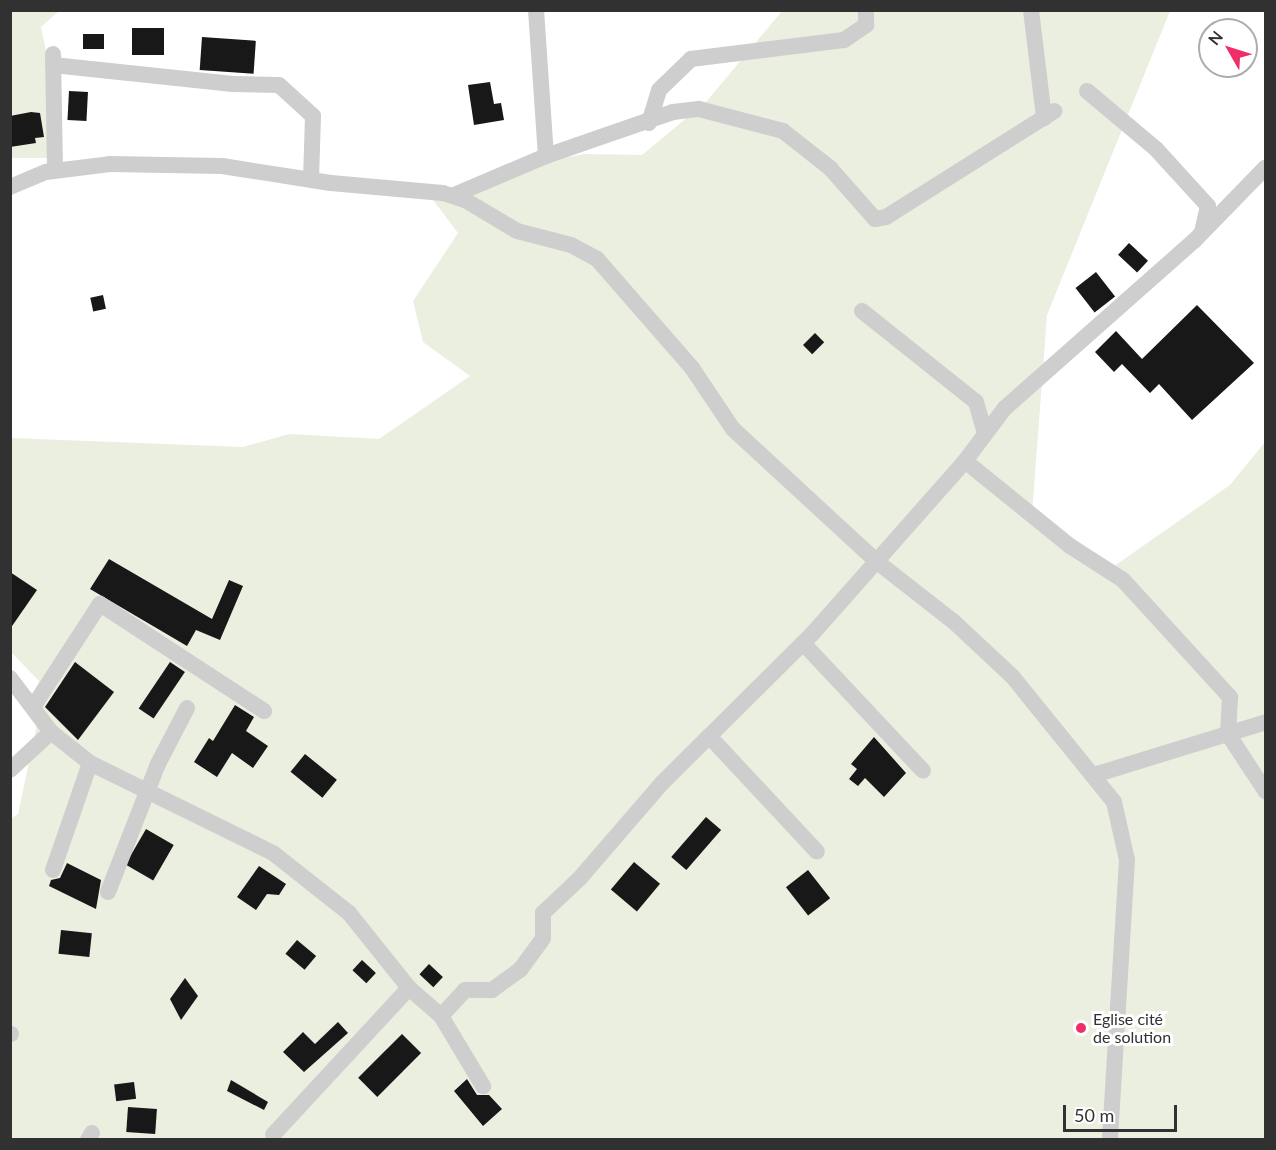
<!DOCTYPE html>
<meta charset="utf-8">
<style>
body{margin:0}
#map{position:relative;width:1276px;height:1150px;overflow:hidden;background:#fff;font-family:Lato,sans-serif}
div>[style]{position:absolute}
.green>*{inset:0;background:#ebefdf}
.building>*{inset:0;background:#181818;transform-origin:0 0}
.minor>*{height:16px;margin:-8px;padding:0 8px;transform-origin:8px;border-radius:8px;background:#cecece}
.dots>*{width:16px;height:16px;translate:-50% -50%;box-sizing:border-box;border:3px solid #fff;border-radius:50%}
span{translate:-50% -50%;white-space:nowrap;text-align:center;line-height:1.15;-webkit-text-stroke:6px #fff;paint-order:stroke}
.poi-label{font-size:16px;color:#313131}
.left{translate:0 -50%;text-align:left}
.frame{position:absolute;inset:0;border:12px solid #313131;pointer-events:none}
.north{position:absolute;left:1198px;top:18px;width:60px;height:60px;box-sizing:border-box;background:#fff;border:2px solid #adadad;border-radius:50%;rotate:309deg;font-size:16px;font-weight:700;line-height:24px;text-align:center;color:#313131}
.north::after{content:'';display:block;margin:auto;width:21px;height:27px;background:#ef2d68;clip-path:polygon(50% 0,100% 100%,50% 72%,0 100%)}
.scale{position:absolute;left:1063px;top:1105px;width:114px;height:27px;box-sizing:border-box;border:3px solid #313131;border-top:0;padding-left:8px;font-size:18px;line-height:21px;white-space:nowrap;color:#313131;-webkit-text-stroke:4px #fff;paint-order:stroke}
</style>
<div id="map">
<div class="green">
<i style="clip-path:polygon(11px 11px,59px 11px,41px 27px,56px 99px,51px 158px,11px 158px)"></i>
<i style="clip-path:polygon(782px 11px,1170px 11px,1047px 315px,1032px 514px,1110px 569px,1230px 485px,1265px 442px,1265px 1139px,11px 1139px,10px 819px,18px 814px,36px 729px,39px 681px,11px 652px,11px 438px,243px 447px,289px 434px,379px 439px,470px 376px,423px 342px,413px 301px,458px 233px,433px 200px,503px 169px,584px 154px,642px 155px,707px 101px)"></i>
</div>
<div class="building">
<i style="left:132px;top:28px;width:32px;height:27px"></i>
<i style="left:83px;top:34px;width:21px;height:15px"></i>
<i style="left:202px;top:37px;width:54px;height:33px;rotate:4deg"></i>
<i style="clip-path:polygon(490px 82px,494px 104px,501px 103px,504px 120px,474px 125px,468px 85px)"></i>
<i style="left:69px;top:91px;width:19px;height:29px;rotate:3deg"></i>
<i style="clip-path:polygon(31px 112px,40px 113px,44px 137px,35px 138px,36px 143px,10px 147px,10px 116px)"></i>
<i style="left:1129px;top:243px;width:26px;height:16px;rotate:43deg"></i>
<i style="left:1096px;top:272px;width:31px;height:26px;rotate:52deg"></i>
<i style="left:103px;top:295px;width:14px;height:13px;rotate:78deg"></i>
<i style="clip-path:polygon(1197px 305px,1254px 363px,1192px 420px,1159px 384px,1150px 393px,1122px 364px,1114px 372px,1095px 352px,1116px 331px,1142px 359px)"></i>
<i style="left:815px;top:333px;width:13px;height:17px;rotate:45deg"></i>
<i style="clip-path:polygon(109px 559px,212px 619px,229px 580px,243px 586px,220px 640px,196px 630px,187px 646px,90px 589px)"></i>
<i style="clip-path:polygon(10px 572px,37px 590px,10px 629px)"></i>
<i style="clip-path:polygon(75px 662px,114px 692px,78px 740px,45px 707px)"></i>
<i style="left:170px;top:662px;width:18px;height:56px;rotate:34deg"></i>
<i style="clip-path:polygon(235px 705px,254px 717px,246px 731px,268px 746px,253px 768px,232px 753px,217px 777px,194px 762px,209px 738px,213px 741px)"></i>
<i style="clip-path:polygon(874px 737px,906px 773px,884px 797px,865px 778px,858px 786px,849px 779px,857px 769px,851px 764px)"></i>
<i style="left:305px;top:754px;width:41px;height:23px;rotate:39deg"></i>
<i style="left:706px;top:817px;width:20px;height:53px;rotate:41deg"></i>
<i style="left:146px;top:829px;width:32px;height:41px;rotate:30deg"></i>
<i style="left:634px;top:862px;width:34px;height:36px;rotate:40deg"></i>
<i style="clip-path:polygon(67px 863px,101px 880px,96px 909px,49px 886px,51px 880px,60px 878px)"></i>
<i style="clip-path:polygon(259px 866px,286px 884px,279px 895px,267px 894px,256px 910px,237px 897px)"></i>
<i style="left:808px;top:870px;width:36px;height:28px;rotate:52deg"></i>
<i style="left:61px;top:930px;width:31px;height:24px;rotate:6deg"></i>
<i style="left:297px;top:940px;width:25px;height:18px;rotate:40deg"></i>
<i style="left:362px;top:960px;width:19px;height:14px;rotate:43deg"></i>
<i style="left:429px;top:964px;width:19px;height:14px;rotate:43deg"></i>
<i style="clip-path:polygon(185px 978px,198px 996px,181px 1020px,170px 999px)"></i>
<i style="clip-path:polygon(338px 1022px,348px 1033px,304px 1072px,283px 1052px,303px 1032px,315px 1044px)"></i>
<i style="left:402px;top:1034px;width:27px;height:62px;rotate:45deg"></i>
<i style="clip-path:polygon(467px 1079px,477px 1095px,489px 1095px,502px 1109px,483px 1126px,454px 1091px)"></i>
<i style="clip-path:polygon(231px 1080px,268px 1102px,264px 1110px,227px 1091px)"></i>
<i style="left:134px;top:1082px;width:17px;height:20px;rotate:83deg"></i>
<i style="left:128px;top:1107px;width:29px;height:25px;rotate:4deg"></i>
</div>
<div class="minor">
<i style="left:536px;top:10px;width:146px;rotate:86.1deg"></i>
<i style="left:1031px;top:10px;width:109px;rotate:83.1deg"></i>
<i style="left:53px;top:54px;width:116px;rotate:89deg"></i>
<i style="left:53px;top:65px;width:181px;rotate:6deg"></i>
<i style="left:233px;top:84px;width:46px;rotate:1.2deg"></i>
<i style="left:279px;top:85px;width:46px;rotate:42.4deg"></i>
<i style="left:313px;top:116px;width:64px;rotate:91.8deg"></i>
<i style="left:1087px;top:91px;width:90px;rotate:40deg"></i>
<i style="left:1156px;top:149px;width:77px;rotate:47.6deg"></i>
<i style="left:1208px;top:206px;width:27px;rotate:103deg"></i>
<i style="left:649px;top:123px;width:34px;rotate:-73deg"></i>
<i style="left:659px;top:90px;width:45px;rotate:-44.1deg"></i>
<i style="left:691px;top:59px;width:154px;rotate:-7.1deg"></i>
<i style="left:844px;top:40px;width:27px;rotate:-34deg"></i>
<i style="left:866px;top:25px;width:15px;rotate:-90deg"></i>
<i style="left:10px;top:187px;width:39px;rotate:-23deg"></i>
<i style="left:46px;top:172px;width:64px;rotate:-7.1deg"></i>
<i style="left:110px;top:164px;width:112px;rotate:1deg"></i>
<i style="left:222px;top:166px;width:110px;rotate:8.9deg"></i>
<i style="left:331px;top:183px;width:112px;rotate:5.1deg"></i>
<i style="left:443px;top:193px;width:23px;rotate:18deg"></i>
<i style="left:465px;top:200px;width:61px;rotate:30.8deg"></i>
<i style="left:517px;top:231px;width:56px;rotate:14.5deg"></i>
<i style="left:571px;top:245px;width:30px;rotate:28deg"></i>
<i style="left:597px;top:259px;width:145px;rotate:48.9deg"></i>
<i style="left:692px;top:368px;width:73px;rotate:56.1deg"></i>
<i style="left:733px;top:429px;width:195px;rotate:42.7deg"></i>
<i style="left:876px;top:561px;width:99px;rotate:38deg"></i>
<i style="left:954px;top:622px;width:79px;rotate:43deg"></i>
<i style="left:1012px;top:676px;width:162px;rotate:51deg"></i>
<i style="left:1114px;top:802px;width:59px;rotate:77.4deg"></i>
<i style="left:1127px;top:860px;width:281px;rotate:93.5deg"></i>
<i style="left:454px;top:195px;width:100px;rotate:-23deg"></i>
<i style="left:546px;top:156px;width:134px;rotate:-19.1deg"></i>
<i style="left:673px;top:112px;width:26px;rotate:-7deg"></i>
<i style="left:699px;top:109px;width:87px;rotate:14.7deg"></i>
<i style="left:783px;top:131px;width:60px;rotate:38.2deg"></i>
<i style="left:830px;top:168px;width:68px;rotate:48.6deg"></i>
<i style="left:875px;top:219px;width:11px;rotate:-10deg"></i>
<i style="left:886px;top:217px;width:199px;rotate:-32.2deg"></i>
<i style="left:862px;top:311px;width:146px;rotate:38.6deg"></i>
<i style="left:976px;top:402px;width:33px;rotate:74deg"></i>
<i style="left:965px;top:461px;width:135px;rotate:39deg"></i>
<i style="left:1070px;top:546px;width:63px;rotate:32.7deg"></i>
<i style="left:1123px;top:580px;width:159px;rotate:47.6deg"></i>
<i style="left:1230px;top:697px;width:37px;rotate:93deg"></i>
<i style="left:1228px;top:734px;width:69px;rotate:56.8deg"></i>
<i style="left:803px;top:643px;width:175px;rotate:46.8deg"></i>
<i style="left:10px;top:678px;width:68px;rotate:52.8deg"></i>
<i style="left:51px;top:732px;width:50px;rotate:38.5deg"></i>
<i style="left:90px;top:763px;width:204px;rotate:26.2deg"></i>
<i style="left:273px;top:853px;width:97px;rotate:38.3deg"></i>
<i style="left:349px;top:913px;width:96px;rotate:51.3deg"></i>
<i style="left:409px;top:988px;width:200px;rotate:132.8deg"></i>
<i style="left:33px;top:707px;width:123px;rotate:-57deg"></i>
<i style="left:100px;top:604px;width:196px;rotate:33.1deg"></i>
<i style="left:709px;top:736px;width:158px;rotate:47deg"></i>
<i style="left:10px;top:770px;width:56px;rotate:-42.8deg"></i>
<i style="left:1094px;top:775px;width:180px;rotate:-17.1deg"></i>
<i style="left:53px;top:870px;width:113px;rotate:-70.9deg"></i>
<i style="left:108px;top:892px;width:137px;rotate:-68.7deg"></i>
<i style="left:158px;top:764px;width:63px;rotate:-62.6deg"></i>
<i style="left:409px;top:988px;width:43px;rotate:41.2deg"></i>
<i style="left:441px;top:1016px;width:82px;rotate:59deg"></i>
<i style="left:441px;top:1016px;width:35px;rotate:-47deg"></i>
<i style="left:465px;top:990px;width:27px"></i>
<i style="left:492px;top:990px;width:34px;rotate:-36deg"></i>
<i style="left:520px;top:970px;width:39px;rotate:-54deg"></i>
<i style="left:543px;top:938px;width:25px;rotate:-90deg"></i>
<i style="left:543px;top:913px;width:51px;rotate:-43.4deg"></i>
<i style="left:580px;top:878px;width:125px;rotate:-49.2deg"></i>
<i style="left:662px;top:783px;width:213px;rotate:-44.8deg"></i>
<i style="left:813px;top:633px;width:230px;rotate:-48.5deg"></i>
<i style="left:965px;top:461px;width:66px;rotate:-53deg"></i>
<i style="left:1005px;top:408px;width:252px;rotate:-41.5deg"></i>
<i style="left:1194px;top:241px;width:103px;rotate:-45.8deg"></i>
<i style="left:10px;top:1034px;width:1px"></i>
<i style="left:88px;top:1140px;width:8px;rotate:-60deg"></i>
</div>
<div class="dots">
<i style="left:1081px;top:1028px;background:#ef2d68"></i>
</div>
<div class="poi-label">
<span class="left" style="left:1093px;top:1028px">Eglise cité<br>de solution</span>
</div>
<div class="frame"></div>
<div class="north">N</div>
<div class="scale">50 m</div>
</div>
